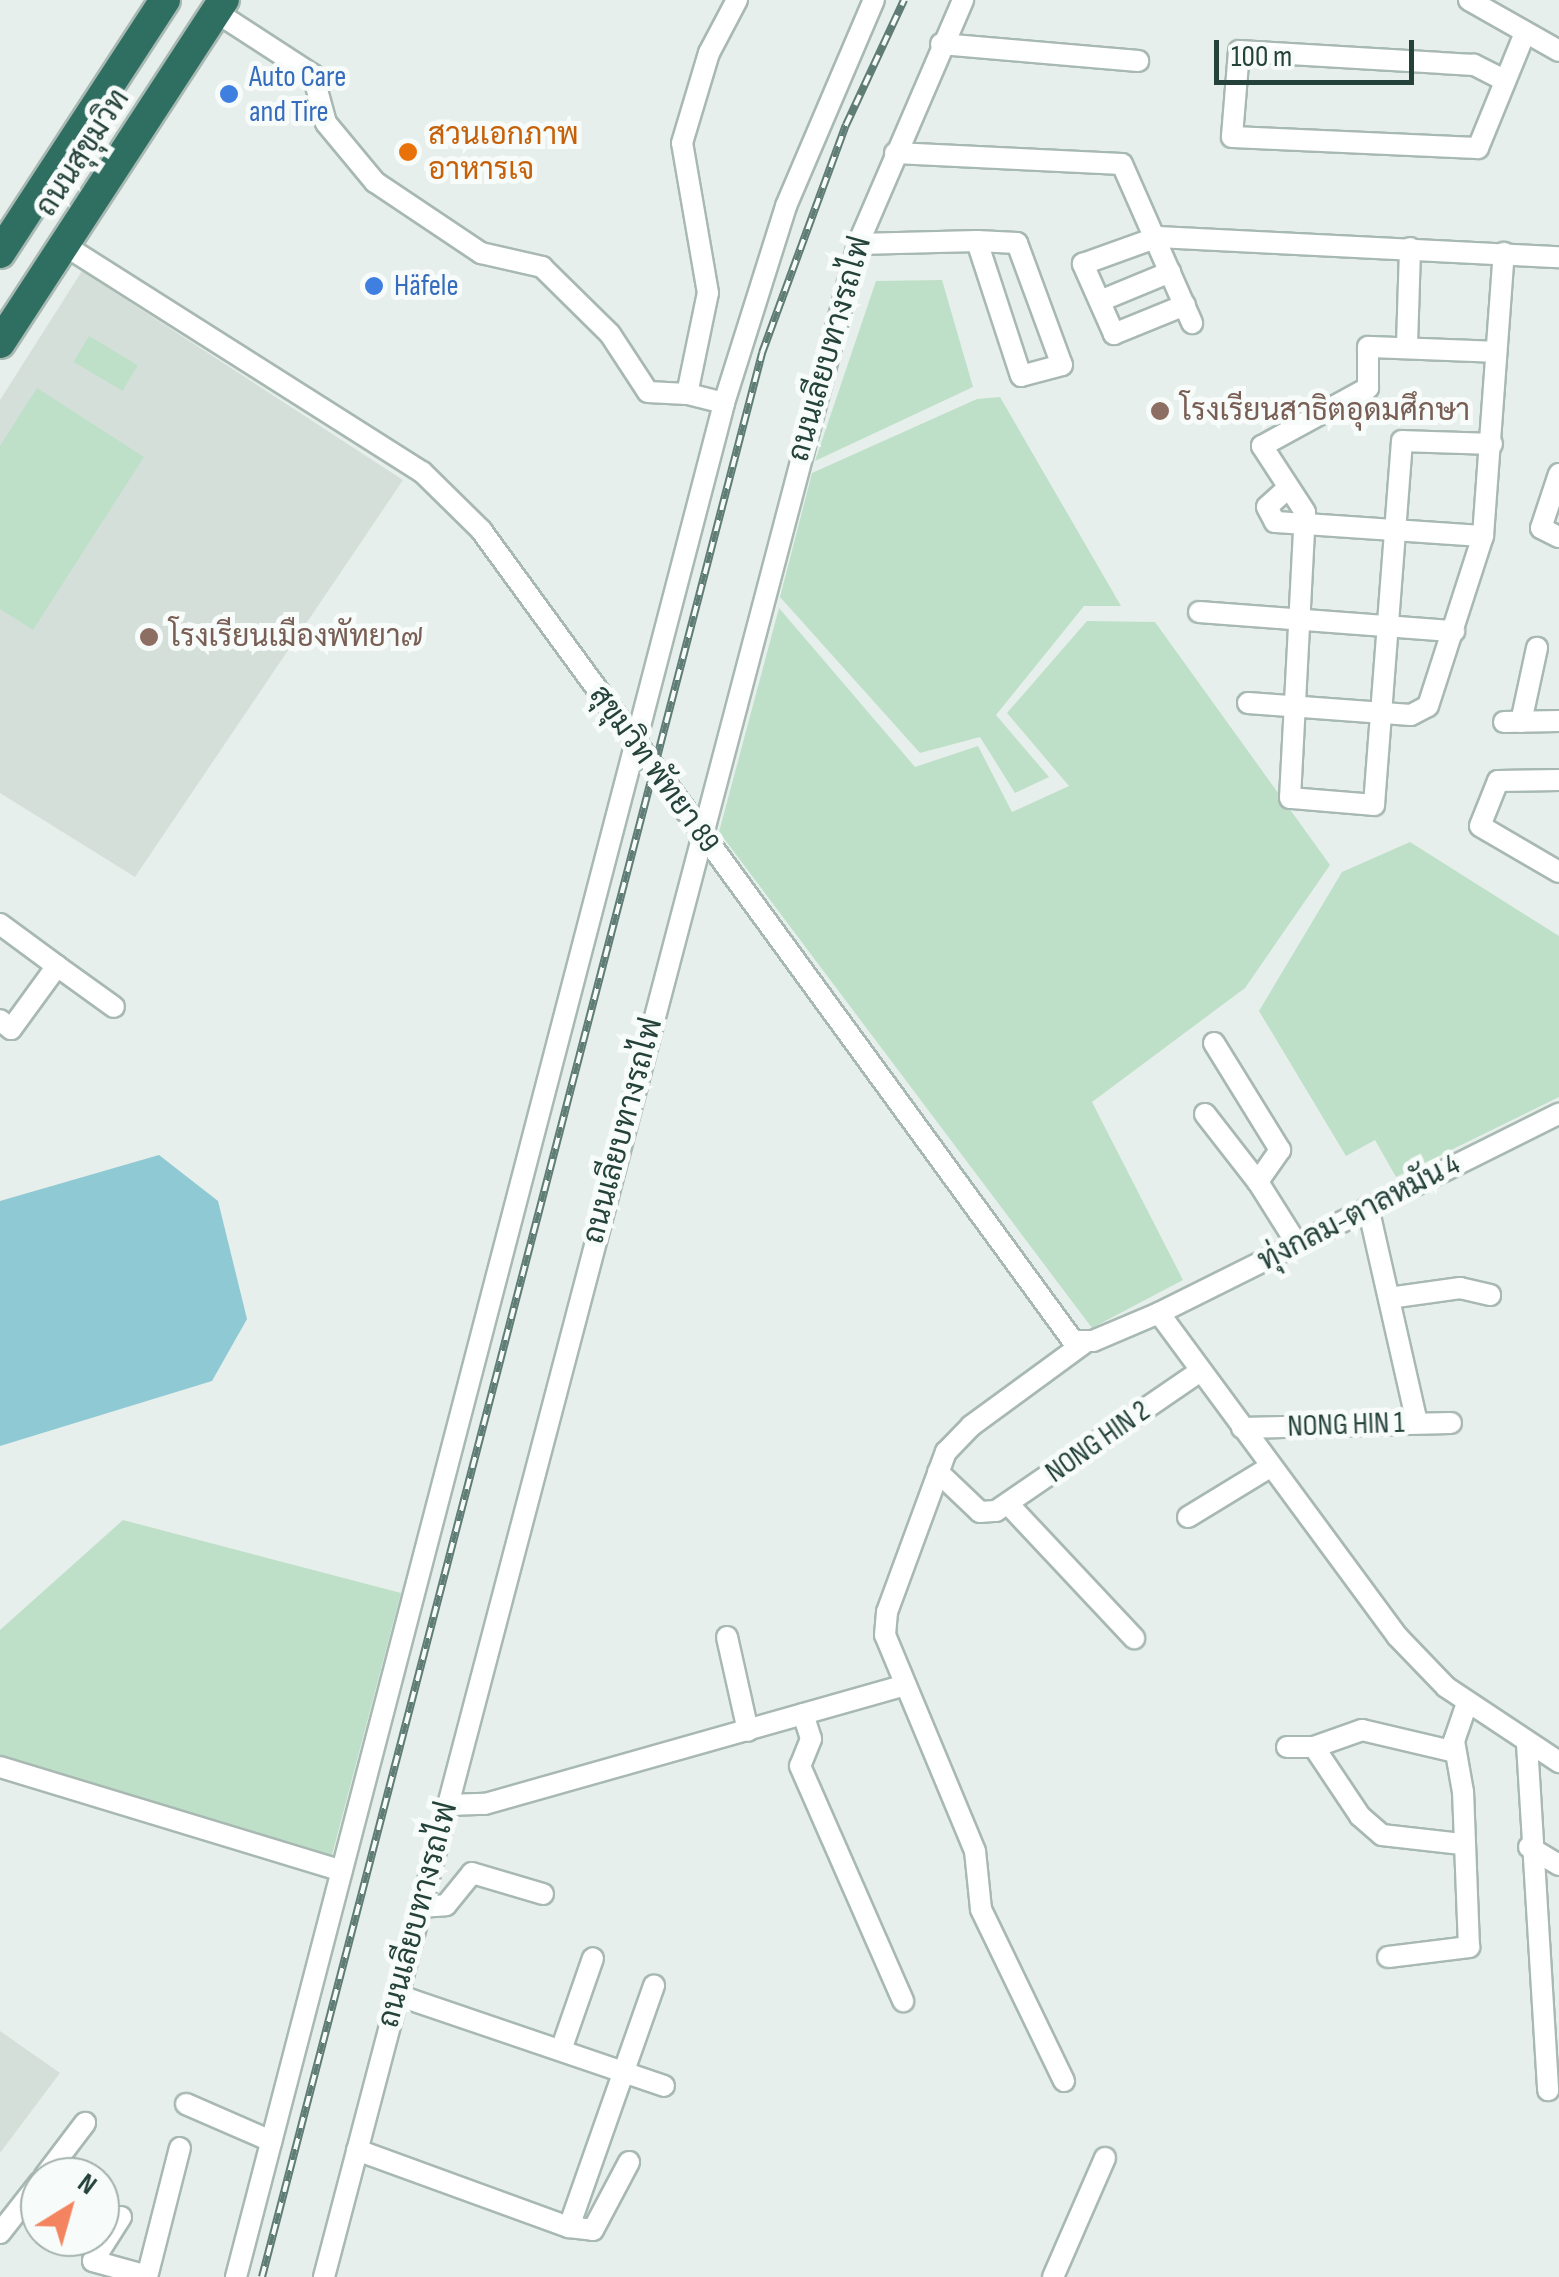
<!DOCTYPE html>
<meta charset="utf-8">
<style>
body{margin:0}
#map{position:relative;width:1559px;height:2277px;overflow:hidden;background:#e6efeb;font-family:"Sofia Sans Condensed",Sarabun,sans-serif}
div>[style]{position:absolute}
.built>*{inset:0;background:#d4dfda}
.green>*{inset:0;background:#bfe0c8;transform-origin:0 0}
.water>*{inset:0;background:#8ec9d4}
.roads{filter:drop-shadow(2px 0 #a8b8b2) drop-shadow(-2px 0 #a8b8b2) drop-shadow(0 2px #a8b8b2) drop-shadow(0 -2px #a8b8b2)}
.minor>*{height:20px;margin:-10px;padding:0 10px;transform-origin:10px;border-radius:10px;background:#fff}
.highway>*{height:30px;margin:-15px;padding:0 15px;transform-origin:15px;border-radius:15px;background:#2f6f62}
.rail>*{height:8px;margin-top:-4px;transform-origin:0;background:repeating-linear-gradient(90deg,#f7fbf9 0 11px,#5f7d75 0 22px);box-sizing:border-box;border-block:2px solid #5f7d75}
.dots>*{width:28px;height:28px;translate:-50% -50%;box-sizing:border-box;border:5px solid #f7fbf9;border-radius:50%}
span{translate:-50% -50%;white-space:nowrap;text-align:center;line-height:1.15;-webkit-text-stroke:10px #f7fbf9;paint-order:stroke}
.shop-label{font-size:30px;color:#366cbe}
.left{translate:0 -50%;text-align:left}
.food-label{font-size:30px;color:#c56008}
.street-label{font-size:30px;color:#24423a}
.education-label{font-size:30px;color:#785e54}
.north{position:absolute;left:20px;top:2157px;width:100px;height:100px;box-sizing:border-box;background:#f7fbf9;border:2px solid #a3b1ad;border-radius:50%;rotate:37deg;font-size:28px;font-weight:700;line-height:40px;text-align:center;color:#24423a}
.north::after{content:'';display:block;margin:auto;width:35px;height:45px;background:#f4845f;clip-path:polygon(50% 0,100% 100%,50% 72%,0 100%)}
.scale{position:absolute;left:1214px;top:40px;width:200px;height:45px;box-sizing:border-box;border:5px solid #24423a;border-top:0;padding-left:12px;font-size:30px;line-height:35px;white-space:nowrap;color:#24423a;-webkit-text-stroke:8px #f7fbf9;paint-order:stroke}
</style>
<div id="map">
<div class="built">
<i style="clip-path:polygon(82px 271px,403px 480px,135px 877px,0 793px,0 400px)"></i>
<i style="clip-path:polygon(0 2031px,60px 2073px,0 2153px)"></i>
</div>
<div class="green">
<i style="clip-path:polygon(942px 280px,973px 387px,815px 461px,876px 281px)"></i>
<i style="left:89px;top:336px;width:57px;height:30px;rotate:31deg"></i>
<i style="clip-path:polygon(37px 388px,144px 457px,33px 630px,0 609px,0 446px)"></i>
<i style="clip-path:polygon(1000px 397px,1121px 606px,1084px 606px,996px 715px,1049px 777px,1015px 793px,980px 737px,920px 753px,780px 597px,812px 473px,977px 399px)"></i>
<i style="clip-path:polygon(779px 608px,915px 767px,978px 746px,1012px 812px,1069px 786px,1007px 713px,1087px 621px,1155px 622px,1330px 865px,1245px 988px,1092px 1102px,1183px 1280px,1092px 1328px,719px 832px)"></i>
<i style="clip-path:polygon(1410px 842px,1559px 936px,1559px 1097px,1396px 1177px,1375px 1140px,1346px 1156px,1259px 1011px,1342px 872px)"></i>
<i style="clip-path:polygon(123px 1520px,401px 1593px,332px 1855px,0 1756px,0 1630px)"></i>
</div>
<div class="water">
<i style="clip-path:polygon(159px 1155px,218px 1201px,247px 1319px,212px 1381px,0 1446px,0 1201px)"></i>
</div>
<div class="roads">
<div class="minor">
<i style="left:1469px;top:0;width:103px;rotate:29.5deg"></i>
<i style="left:216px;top:12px;width:116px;rotate:33deg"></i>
<i style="left:313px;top:75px;width:50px;rotate:74.8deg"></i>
<i style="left:326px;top:123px;width:77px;rotate:50.3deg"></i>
<i style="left:375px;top:182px;width:128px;rotate:33.8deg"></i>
<i style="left:481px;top:253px;width:63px;rotate:12.9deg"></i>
<i style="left:542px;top:267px;width:95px;rotate:44.6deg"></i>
<i style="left:610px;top:334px;width:69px;rotate:56.8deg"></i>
<i style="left:648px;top:392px;width:39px;rotate:3deg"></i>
<i style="left:941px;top:44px;width:198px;rotate:4.9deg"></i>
<i style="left:1504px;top:80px;width:34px;rotate:-153deg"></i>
<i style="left:1474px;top:65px;width:235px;rotate:-176.6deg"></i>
<i style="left:1239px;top:51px;width:86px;rotate:94.7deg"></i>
<i style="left:1232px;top:137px;width:246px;rotate:2.6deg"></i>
<i style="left:1478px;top:148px;width:124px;rotate:-67.8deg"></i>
<i style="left:895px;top:153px;width:227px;rotate:2.8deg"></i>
<i style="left:1122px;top:164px;width:174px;rotate:66.2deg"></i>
<i style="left:858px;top:244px;width:119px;rotate:-1.4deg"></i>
<i style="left:977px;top:241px;width:40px;rotate:2.9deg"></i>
<i style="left:1017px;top:243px;width:130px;rotate:69.8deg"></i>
<i style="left:1062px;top:365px;width:42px;rotate:165deg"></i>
<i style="left:1021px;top:376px;width:142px;rotate:-108.1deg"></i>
<i style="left:64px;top:245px;width:424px;rotate:32.4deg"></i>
<i style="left:422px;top:472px;width:83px;rotate:44.5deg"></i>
<i style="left:481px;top:530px;width:1004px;rotate:53.87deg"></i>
<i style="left:1073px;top:1341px;width:20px"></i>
<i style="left:1093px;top:1341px;width:72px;rotate:-23deg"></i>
<i style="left:1159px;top:1313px;width:447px;rotate:-26.5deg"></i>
<i style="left:1100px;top:301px;width:76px;rotate:-22.5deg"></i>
<i style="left:1185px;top:305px;width:77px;rotate:157.8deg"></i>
<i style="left:1114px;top:334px;width:77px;rotate:-113.9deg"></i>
<i style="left:1083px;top:264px;width:80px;rotate:-19.8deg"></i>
<i style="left:1158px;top:237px;width:401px;rotate:2.9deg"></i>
<i style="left:1407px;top:345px;width:97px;rotate:-88.2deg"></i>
<i style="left:724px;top:403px;width:38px;rotate:-166deg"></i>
<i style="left:687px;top:394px;width:103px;rotate:-78.3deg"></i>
<i style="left:708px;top:293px;width:152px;rotate:-99.8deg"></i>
<i style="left:682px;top:143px;width:94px;rotate:-73.3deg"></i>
<i style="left:709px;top:53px;width:60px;rotate:-62.2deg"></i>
<i style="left:1492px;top:444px;width:90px;rotate:-178.1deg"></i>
<i style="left:1402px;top:441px;width:365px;rotate:94.4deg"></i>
<i style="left:1374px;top:805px;width:84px;rotate:-175.2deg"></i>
<i style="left:1290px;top:798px;width:286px;rotate:-87deg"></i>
<i style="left:1305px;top:512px;width:79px;rotate:-123.1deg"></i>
<i style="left:1262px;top:446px;width:121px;rotate:-28.7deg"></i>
<i style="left:1368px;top:388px;width:41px;rotate:-90deg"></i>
<i style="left:1368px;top:347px;width:128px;rotate:2.2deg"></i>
<i style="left:1559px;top:474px;width:57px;rotate:108.4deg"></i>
<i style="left:1541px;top:528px;width:20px;rotate:27deg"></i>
<i style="left:1288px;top:488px;width:28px;rotate:138deg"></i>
<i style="left:1267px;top:507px;width:17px;rotate:62deg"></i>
<i style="left:1275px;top:522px;width:208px;rotate:3.9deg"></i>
<i style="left:1199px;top:612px;width:256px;rotate:4.3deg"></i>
<i style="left:1248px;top:703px;width:163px;rotate:4.2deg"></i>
<i style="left:1411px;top:715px;width:19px;rotate:-28deg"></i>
<i style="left:1428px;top:706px;width:179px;rotate:-72.1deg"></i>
<i style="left:1483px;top:536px;width:284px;rotate:-85.8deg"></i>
<i style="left:1504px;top:722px;width:55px;rotate:-1deg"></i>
<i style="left:1521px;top:722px;width:76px;rotate:-77.8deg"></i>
<i style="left:1559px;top:780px;width:61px;rotate:179.1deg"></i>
<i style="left:1498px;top:781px;width:48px;rotate:111.8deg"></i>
<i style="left:1480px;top:826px;width:91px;rotate:30.2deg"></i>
<i style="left:0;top:924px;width:71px;rotate:36.4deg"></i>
<i style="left:57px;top:966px;width:78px;rotate:126.1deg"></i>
<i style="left:11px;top:1029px;width:14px;rotate:-141deg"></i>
<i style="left:57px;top:966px;width:70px;rotate:35.7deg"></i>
<i style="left:1214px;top:1043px;width:126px;rotate:58.3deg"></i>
<i style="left:1280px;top:1150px;width:39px;rotate:125deg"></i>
<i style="left:1258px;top:1182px;width:73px;rotate:57.8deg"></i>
<i style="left:1205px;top:1114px;width:86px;rotate:52.1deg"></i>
<i style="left:1368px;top:1207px;width:221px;rotate:77.2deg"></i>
<i style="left:1389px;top:1298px;width:72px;rotate:-8deg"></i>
<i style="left:1460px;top:1288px;width:31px;rotate:13deg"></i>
<i style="left:1159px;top:1313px;width:401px;rotate:53.6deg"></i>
<i style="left:1397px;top:1636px;width:71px;rotate:46.1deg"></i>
<i style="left:1446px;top:1687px;width:136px;rotate:33.6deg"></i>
<i style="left:1242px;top:1428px;width:209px;rotate:-1.4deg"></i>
<i style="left:938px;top:1472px;width:58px;rotate:43.6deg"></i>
<i style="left:980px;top:1512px;width:16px;rotate:-4deg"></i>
<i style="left:996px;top:1511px;width:246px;rotate:-34.4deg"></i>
<i style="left:1009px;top:1505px;width:183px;rotate:46.8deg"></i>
<i style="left:1188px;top:1517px;width:96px;rotate:-31.4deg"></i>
<i style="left:727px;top:1637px;width:96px;rotate:77.4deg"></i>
<i style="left:803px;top:1714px;width:26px;rotate:72deg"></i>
<i style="left:811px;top:1739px;width:29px;rotate:112deg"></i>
<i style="left:800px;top:1766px;width:257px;rotate:66.3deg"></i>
<i style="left:1527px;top:1744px;width:347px;rotate:86.5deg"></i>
<i style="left:1287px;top:1747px;width:27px"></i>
<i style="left:1314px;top:1747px;width:51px;rotate:-19.5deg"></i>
<i style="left:1362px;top:1730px;width:96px;rotate:13.3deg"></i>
<i style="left:1314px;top:1747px;width:83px;rotate:56.3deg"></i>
<i style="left:1360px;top:1816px;width:29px;rotate:41deg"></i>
<i style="left:1382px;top:1835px;width:80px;rotate:6.5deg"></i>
<i style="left:0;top:1767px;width:357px;rotate:16.9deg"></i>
<i style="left:447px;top:1805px;width:38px;rotate:-2deg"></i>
<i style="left:485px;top:1804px;width:433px;rotate:-15.8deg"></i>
<i style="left:1529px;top:1847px;width:35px;rotate:31deg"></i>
<i style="left:420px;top:1907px;width:26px;rotate:-4deg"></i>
<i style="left:446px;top:1905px;width:41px;rotate:-50.9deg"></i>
<i style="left:472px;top:1873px;width:74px;rotate:16.5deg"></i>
<i style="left:1388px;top:1957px;width:82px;rotate:-7deg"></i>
<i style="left:1469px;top:1947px;width:155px;rotate:-92.2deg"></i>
<i style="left:1463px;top:1792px;width:52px;rotate:-100deg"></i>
<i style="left:1454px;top:1741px;width:39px;rotate:-71deg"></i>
<i style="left:397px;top:1995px;width:282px;rotate:18.8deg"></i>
<i style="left:561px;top:2050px;width:97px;rotate:-70.8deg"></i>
<i style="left:1064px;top:2081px;width:191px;rotate:-115.8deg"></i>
<i style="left:981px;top:1909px;width:58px;rotate:-95.9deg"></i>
<i style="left:975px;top:1851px;width:234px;rotate:-112.6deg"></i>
<i style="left:885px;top:1635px;width:23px;rotate:-85deg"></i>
<i style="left:887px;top:1612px;width:171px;rotate:-69.8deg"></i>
<i style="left:946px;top:1452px;width:36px;rotate:-46deg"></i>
<i style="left:971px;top:1426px;width:139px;rotate:-36.2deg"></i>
<i style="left:186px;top:2104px;width:93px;rotate:23.5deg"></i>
<i style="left:357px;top:2150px;width:226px;rotate:20deg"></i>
<i style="left:569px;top:2227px;width:24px;rotate:7deg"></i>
<i style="left:593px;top:2230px;width:77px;rotate:-62.1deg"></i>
<i style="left:44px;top:2177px;width:68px;rotate:-52.8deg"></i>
<i style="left:121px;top:2217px;width:52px;rotate:122.5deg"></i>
<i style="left:93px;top:2261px;width:56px;rotate:15.5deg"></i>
<i style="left:569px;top:2227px;width:256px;rotate:-70.6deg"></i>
<i style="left:0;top:2233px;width:65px;rotate:-51.9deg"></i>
<i style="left:147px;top:2277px;width:133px;rotate:-75.7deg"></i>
<i style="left:236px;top:2277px;width:1936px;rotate:-75.4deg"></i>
<i style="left:724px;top:403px;width:207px;rotate:-72.5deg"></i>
<i style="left:786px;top:206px;width:224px;rotate:-66.9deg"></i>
<i style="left:324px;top:2277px;width:2102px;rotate:-75.28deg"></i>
<i style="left:858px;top:244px;width:266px;rotate:-66.7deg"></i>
<i style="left:1053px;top:2277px;width:130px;rotate:-66.4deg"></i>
</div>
<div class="highway">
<i style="left:0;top:253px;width:302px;rotate:-56.9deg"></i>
<i style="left:0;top:343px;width:410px;rotate:-56.9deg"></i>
</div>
</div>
<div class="rail">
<i style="left:262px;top:2277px;width:1988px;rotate:-75.43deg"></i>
<i style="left:762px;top:353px;width:243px;rotate:-69.8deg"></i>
<i style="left:846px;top:125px;width:138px;rotate:-65.1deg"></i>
</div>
<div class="dots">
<i style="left:229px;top:94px;background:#3f7fe0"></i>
<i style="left:408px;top:152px;background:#e8710a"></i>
<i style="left:374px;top:286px;background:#3f7fe0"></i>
<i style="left:1160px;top:411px;background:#8d6e63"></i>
<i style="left:149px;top:637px;background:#8d6e63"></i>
</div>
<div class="shop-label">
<span class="left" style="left:249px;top:94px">Auto Care<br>and Tire</span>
<span class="left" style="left:394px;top:286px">Häfele</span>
</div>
<div class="food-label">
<span class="left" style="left:428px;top:152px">สวนเอกภาพ<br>อาหารเจ</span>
</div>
<div class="street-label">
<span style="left:83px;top:153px;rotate:-57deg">ถนนสุขุมวิท</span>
<span style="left:830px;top:349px;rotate:-74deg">ถนนเลียบทางรถไฟ</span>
<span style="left:654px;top:769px;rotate:54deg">สุขุมวิท พัทยา 89</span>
<span style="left:623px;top:1131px;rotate:-75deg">ถนนเลียบทางรถไฟ</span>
<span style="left:1359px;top:1213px;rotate:-27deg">ทุ่งกลม-ตาลหมัน 4</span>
<span style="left:1346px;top:1425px;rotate:-2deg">NONG HIN 1</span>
<span style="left:1098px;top:1442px;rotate:-35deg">NONG HIN 2</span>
<span style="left:418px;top:1915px;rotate:-75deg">ถนนเลียบทางรถไฟ</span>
</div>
<div class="education-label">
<span class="left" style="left:1180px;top:411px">โรงเรียนสาธิตอุดมศึกษา</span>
<span class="left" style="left:169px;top:637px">โรงเรียนเมืองพัทยา๗</span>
</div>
<div class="north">N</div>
<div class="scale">100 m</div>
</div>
